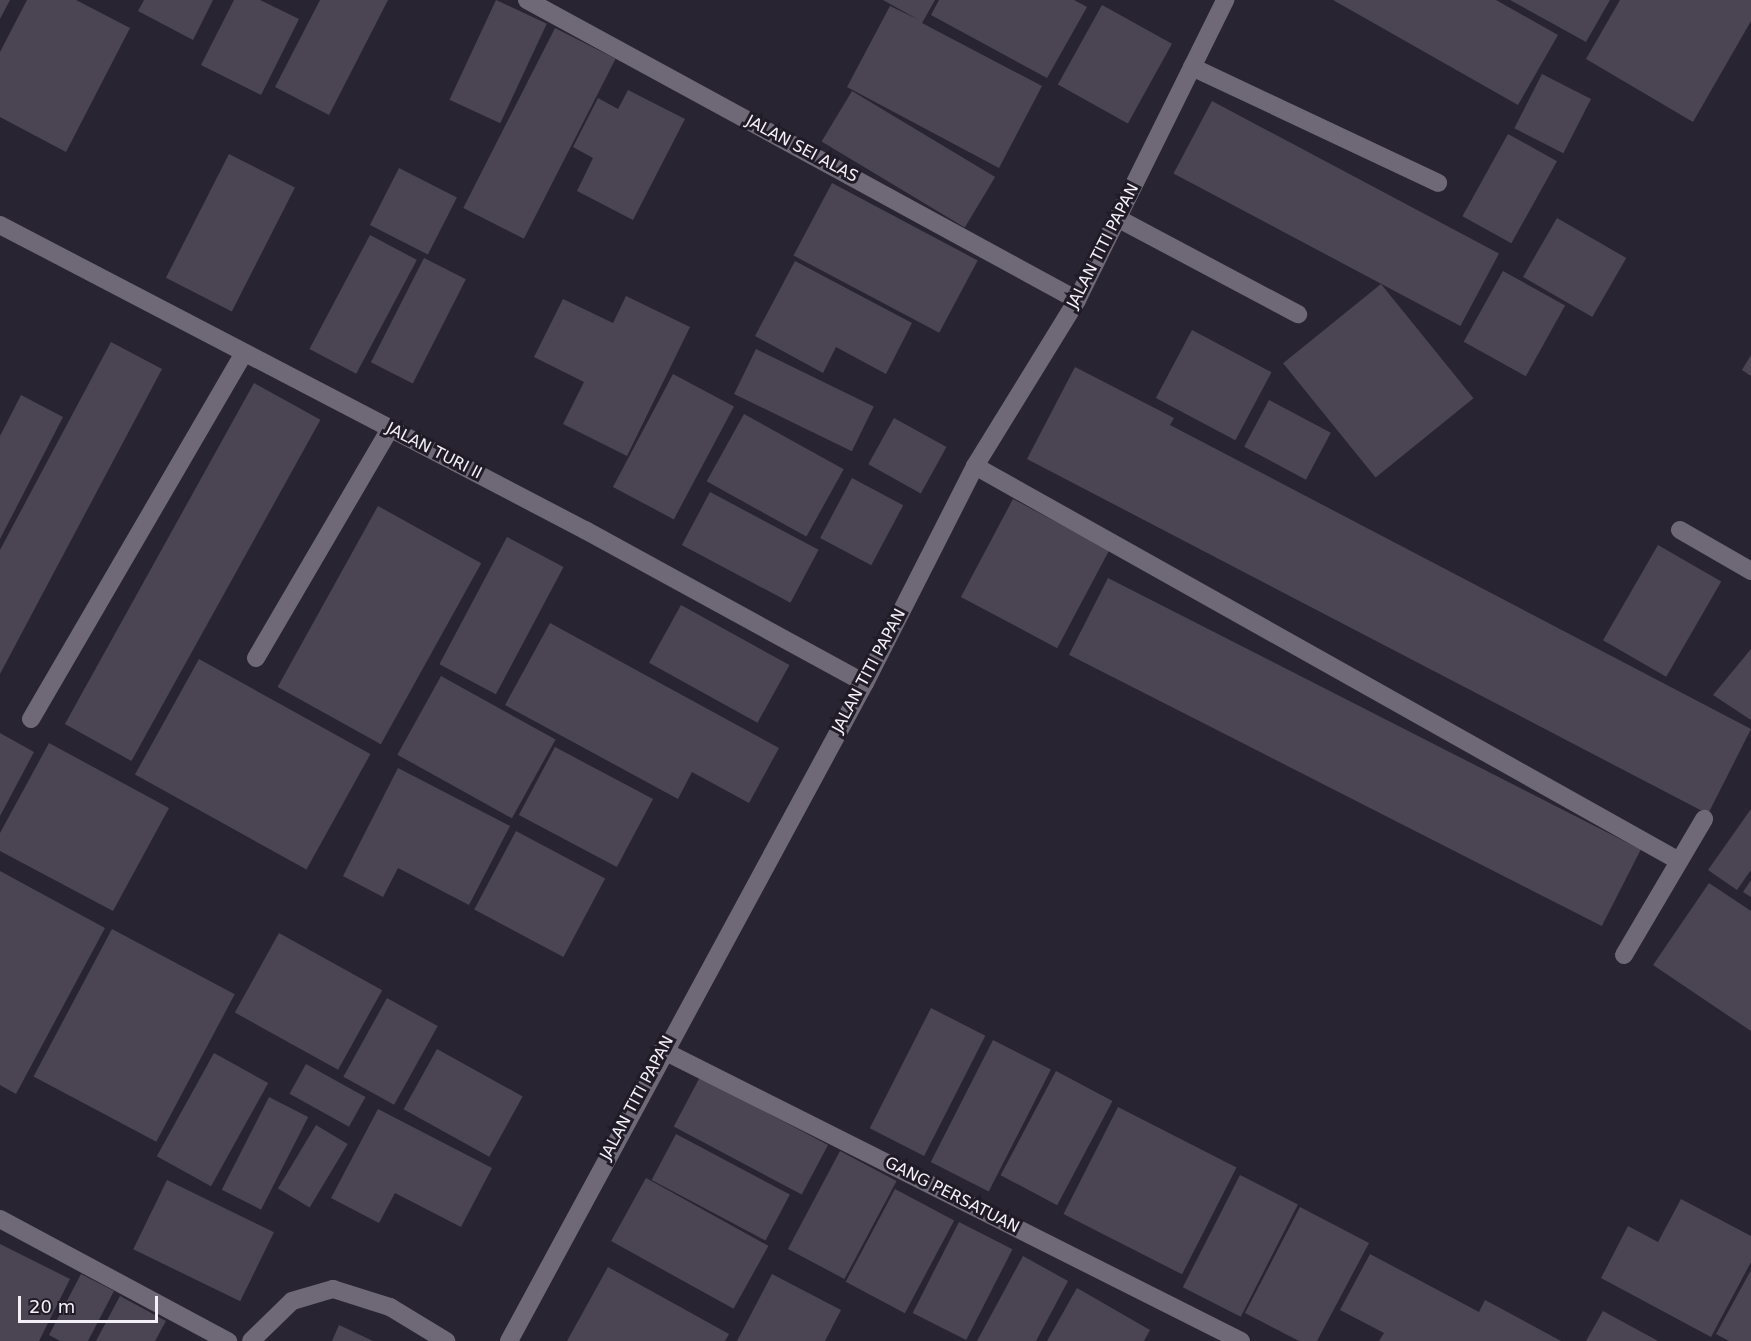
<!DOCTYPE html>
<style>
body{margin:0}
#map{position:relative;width:1751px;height:1341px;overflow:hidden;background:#292431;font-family:"DejaVu Sans",sans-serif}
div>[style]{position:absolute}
.building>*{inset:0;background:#4b4553;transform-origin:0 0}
.minor>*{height:18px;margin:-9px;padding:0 9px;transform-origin:9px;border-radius:9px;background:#6f6977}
span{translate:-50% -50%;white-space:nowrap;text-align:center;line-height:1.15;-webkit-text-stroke:6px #201b27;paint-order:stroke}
.street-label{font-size:16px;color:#f3f0f8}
.scale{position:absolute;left:18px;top:1296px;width:140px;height:27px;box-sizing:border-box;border:3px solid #f3f0f8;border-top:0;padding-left:8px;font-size:18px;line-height:21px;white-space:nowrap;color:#f3f0f8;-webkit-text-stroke:4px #201b27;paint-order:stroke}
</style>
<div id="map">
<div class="building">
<i style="clip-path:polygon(0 0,10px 0,0 19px)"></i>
<i style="clip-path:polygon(27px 0,76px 0,130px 28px,66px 152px,0 117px,0 52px)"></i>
<i style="clip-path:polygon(144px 0,213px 0,193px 40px,138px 11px)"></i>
<i style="clip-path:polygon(234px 0,260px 0,299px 19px,261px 95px,201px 65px)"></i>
<i style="clip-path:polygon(320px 0,388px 0,329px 115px,275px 87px)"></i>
<i style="left:496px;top:0;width:56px;height:110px;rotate:25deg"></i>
<i style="clip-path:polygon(883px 0,935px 0,922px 23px,1042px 86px,999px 168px,847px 87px,890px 6px,919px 20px)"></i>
<i style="clip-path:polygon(939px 0,1074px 0,1087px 7px,1047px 78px,931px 15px)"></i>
<i style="clip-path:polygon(1333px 0,1496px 0,1558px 35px,1518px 105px)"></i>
<i style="clip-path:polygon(1510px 0,1610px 0,1586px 42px)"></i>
<i style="clip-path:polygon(1620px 0,1751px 0,1751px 21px,1693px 122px,1586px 59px)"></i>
<i style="left:1102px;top:5px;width:80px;height:91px;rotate:29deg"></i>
<i style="left:555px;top:28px;width:68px;height:202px;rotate:27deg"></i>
<i style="left:1542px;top:74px;width:55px;height:61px;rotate:27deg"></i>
<i style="clip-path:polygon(628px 90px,685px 119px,633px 220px,577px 191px,593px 158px,573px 147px,598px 98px,618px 109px)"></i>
<i style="left:852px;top:91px;width:167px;height:59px;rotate:31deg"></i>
<i style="left:1212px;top:101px;width:325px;height:82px;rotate:28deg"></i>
<i style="left:1508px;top:134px;width:56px;height:94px;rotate:29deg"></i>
<i style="left:229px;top:154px;width:74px;height:139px;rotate:27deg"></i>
<i style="left:399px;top:168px;width:65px;height:64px;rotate:27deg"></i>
<i style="left:832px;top:183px;width:165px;height:82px;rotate:28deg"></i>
<i style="left:1557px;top:218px;width:80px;height:68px;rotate:30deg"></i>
<i style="left:370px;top:235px;width:53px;height:129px;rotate:28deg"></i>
<i style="left:424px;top:258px;width:47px;height:117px;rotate:27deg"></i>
<i style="clip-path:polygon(795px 261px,912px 323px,886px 374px,836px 347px,823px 373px,755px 336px)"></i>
<i style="left:1503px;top:271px;width:71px;height:81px;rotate:29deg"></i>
<i style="left:1381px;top:284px;width:147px;height:126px;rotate:51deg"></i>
<i style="clip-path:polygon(626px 296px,690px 327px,627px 456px,563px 424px,584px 382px,534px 357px,563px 299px,613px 323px)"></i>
<i style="left:1192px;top:330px;width:90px;height:77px;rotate:28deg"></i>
<i style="clip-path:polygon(111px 342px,162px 369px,0 674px,0 550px)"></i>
<i style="left:756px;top:349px;width:131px;height:50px;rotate:26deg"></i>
<i style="clip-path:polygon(1751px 355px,1751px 376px,1742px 370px)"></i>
<i style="clip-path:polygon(1075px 367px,1174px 418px,1170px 425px,1751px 729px,1708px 814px,1027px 459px)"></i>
<i style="left:673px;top:374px;width:69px;height:128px;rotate:28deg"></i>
<i style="left:254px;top:383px;width:76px;height:390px;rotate:29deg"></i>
<i style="clip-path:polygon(21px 395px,63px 417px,0 539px,0 436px)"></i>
<i style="left:1269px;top:400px;width:70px;height:53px;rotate:28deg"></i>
<i style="left:744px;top:414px;width:114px;height:77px;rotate:29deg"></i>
<i style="left:894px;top:418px;width:60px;height:53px;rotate:29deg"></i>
<i style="left:852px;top:478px;width:58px;height:68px;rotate:28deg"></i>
<i style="left:710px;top:492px;width:123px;height:60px;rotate:28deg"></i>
<i style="left:1013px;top:499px;width:109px;height:111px;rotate:28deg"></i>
<i style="left:378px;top:506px;width:118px;height:207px;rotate:29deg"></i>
<i style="left:507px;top:537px;width:64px;height:144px;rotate:28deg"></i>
<i style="left:1658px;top:545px;width:73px;height:110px;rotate:30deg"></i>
<i style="left:1108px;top:578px;width:598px;height:86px;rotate:27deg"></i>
<i style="left:681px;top:605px;width:124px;height:66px;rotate:29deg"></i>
<i style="clip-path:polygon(550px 623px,779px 748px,749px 803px,692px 772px,678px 799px,505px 705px)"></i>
<i style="clip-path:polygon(1751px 649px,1751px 720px,1713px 695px)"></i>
<i style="left:199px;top:659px;width:196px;height:132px;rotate:29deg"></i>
<i style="left:441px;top:676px;width:131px;height:90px;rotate:29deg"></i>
<i style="clip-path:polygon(0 733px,34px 752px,0 816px)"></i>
<i style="clip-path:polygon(49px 743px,169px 808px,113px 911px,0 851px,0 833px)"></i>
<i style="left:555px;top:747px;width:111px;height:77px;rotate:28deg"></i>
<i style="clip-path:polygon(398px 768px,510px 826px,469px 905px,398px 868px,383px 897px,343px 876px)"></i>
<i style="clip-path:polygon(1751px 809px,1751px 870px,1737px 890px,1708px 870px)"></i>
<i style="left:516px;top:831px;width:101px;height:89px;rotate:28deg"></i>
<i style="clip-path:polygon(0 871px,105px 928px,16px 1094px,0 1085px)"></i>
<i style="clip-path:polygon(1751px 880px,1751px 897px,1743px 892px)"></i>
<i style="clip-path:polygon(1709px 883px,1751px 911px,1751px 1031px,1653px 965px)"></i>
<i style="left:112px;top:929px;width:139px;height:167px;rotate:28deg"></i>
<i style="left:279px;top:933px;width:118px;height:91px;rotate:29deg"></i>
<i style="left:387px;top:998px;width:58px;height:90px;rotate:29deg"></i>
<i style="left:931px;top:1008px;width:61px;height:135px;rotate:27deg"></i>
<i style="left:993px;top:1040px;width:65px;height:137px;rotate:27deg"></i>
<i style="left:437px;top:1049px;width:98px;height:69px;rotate:29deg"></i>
<i style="left:214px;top:1053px;width:62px;height:118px;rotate:29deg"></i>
<i style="left:306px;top:1064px;width:68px;height:34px;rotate:29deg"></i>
<i style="left:1056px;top:1071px;width:64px;height:118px;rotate:28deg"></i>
<i style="left:700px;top:1077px;width:145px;height:56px;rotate:28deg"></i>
<i style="left:269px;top:1097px;width:44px;height:104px;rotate:27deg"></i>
<i style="left:1118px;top:1107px;width:133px;height:120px;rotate:27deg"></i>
<i style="clip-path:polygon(378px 1109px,492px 1168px,461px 1227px,395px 1193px,379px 1223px,331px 1198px)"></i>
<i style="left:316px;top:1125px;width:37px;height:74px;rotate:31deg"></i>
<i style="left:676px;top:1134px;width:129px;height:52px;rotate:28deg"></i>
<i style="left:840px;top:1151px;width:64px;height:111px;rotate:28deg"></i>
<i style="left:1240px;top:1175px;width:65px;height:126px;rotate:27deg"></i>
<i style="left:646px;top:1178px;width:140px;height:72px;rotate:29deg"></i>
<i style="left:167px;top:1180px;width:119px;height:77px;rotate:26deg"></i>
<i style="left:895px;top:1189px;width:67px;height:105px;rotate:28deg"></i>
<i style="clip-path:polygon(1681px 1199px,1751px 1236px,1751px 1262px,1711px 1337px,1601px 1278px,1628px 1226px,1658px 1242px)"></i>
<i style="clip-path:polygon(1300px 1207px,1369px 1243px,1317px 1341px,1299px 1341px,1245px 1313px)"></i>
<i style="left:959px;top:1222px;width:60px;height:102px;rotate:27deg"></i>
<i style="clip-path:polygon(0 1244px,70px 1279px,39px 1341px,0 1341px)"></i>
<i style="clip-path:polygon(1370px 1254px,1479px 1312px,1485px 1300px,1561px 1341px,1379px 1341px,1384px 1333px,1340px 1310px)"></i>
<i style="clip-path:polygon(1023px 1256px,1068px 1281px,1036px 1341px,977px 1341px)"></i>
<i style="clip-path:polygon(608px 1267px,729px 1334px,725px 1341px,567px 1341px)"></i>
<i style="clip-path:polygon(1751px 1270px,1751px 1341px,1729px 1341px,1716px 1334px)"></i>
<i style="clip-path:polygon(81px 1274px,114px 1291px,88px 1341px,60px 1341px,49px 1335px)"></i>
<i style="clip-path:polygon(772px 1274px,841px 1310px,825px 1341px,737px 1341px)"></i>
<i style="clip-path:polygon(1077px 1288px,1150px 1330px,1144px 1341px,1047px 1341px)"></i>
<i style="clip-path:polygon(120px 1296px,166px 1321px,155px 1341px,96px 1341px)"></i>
<i style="clip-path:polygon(1603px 1311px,1658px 1341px,1586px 1341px)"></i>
<i style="clip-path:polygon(339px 1325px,373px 1341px,332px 1341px)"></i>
</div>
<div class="minor">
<i style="left:527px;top:0;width:626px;rotate:28.61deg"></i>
<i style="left:1192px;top:67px;width:272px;rotate:25.2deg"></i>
<i style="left:1119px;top:219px;width:203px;rotate:28deg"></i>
<i style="left:0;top:225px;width:660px;rotate:27.54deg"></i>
<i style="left:585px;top:530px;width:319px;rotate:28.7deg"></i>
<i style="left:975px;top:466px;width:807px;rotate:29.3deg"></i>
<i style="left:1680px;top:530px;width:82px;rotate:30deg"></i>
<i style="left:256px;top:658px;width:265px;rotate:-59.7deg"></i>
<i style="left:31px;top:719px;width:421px;rotate:-59.8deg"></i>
<i style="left:1624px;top:955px;width:158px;rotate:-59.5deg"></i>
<i style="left:662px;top:1050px;width:648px;rotate:26.68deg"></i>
<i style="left:0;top:1219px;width:259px;rotate:28.2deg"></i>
<i style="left:251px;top:1341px;width:57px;rotate:-44.3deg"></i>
<i style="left:292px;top:1301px;width:43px;rotate:-16.3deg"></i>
<i style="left:333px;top:1289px;width:60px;rotate:17.5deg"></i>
<i style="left:390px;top:1307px;width:66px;rotate:31.3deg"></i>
<i style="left:509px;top:1341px;width:748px;rotate:-61.59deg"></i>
<i style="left:865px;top:683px;width:243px;rotate:-63.1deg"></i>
<i style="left:975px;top:466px;width:195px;rotate:-58.4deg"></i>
<i style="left:1077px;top:300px;width:335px;rotate:-63.7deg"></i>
</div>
<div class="street-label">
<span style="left:802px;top:149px;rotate:28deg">JALAN SEI ALAS</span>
<span style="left:1103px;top:246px;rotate:-63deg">JALAN TITI PAPAN</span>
<span style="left:434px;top:451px;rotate:27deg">JALAN TURI II</span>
<span style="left:869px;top:671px;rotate:-62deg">JALAN TITI PAPAN</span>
<span style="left:637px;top:1098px;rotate:-62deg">JALAN TITI PAPAN</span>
<span style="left:952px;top:1195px;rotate:27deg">GANG PERSATUAN</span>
</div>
<div class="scale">20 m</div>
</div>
